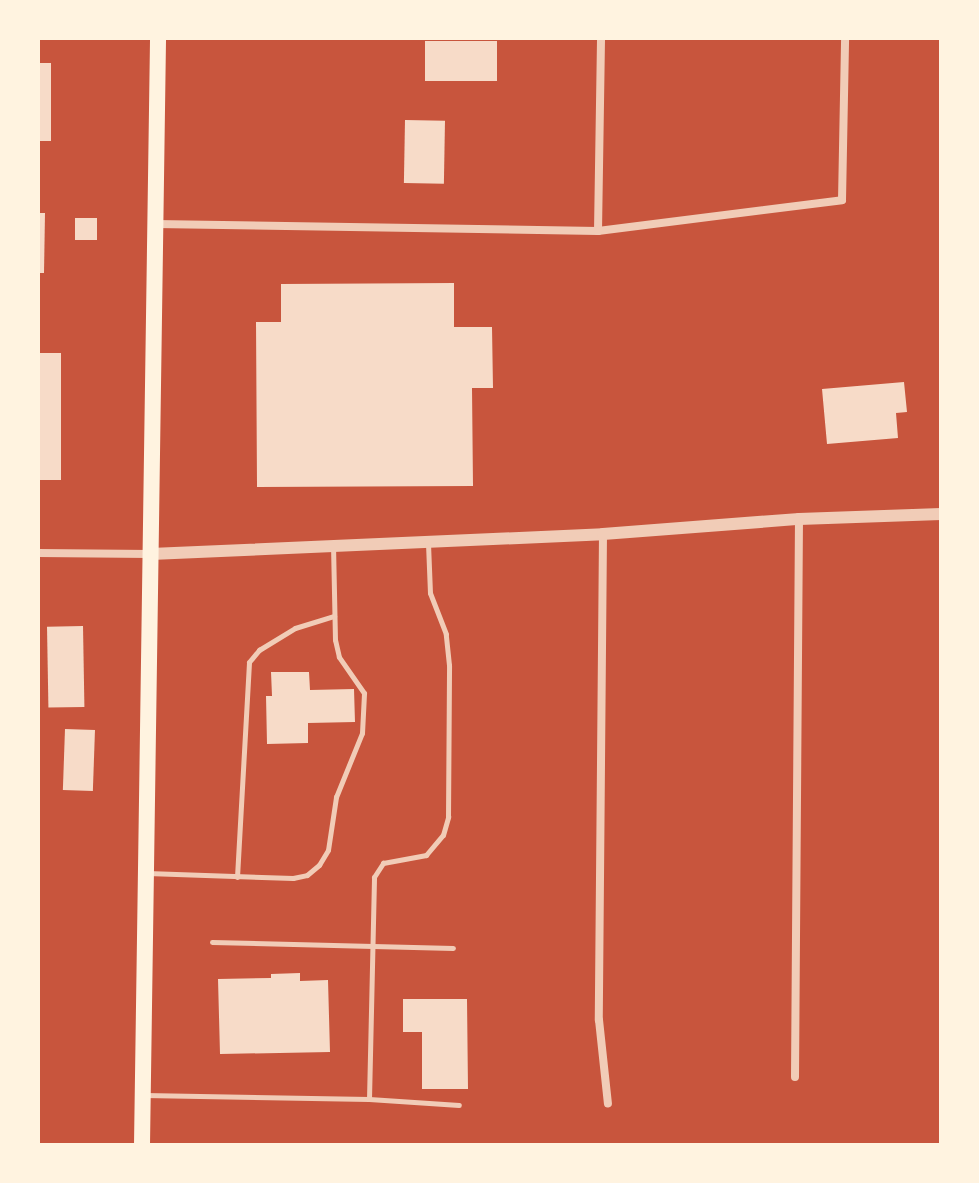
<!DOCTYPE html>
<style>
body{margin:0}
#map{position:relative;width:979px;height:1183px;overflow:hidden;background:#c8553d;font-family:Raleway,sans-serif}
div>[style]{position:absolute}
.building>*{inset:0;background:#f7dbc8;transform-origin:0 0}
.service>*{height:5px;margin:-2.5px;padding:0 2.5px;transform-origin:2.5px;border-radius:2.5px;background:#f1ccb7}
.minor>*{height:8px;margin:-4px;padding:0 4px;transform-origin:4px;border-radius:4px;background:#f1ccb7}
.tertiary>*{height:12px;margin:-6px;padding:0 6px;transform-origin:6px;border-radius:6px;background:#f1ccb7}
.primary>*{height:16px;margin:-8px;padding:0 8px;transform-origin:8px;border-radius:8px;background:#fff3e0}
span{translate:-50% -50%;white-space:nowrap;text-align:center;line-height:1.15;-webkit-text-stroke:7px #fff3e0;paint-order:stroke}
.frame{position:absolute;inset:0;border:40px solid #fff3e0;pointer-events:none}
</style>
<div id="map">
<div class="building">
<i style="left:497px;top:41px;width:40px;height:72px;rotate:90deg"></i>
<i style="left:38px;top:63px;width:13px;height:78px"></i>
<i style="left:405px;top:120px;width:40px;height:63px;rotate:1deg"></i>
<i style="clip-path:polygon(38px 213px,45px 213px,44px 273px,38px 273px)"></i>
<i style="left:75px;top:218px;width:22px;height:22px"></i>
<i style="clip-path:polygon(454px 283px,454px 327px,492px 327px,493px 388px,472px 388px,473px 486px,257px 487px,256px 322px,281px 322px,281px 284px)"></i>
<i style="left:38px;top:353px;width:23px;height:127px"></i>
<i style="clip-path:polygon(904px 382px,907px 412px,896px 413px,898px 438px,827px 444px,822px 389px)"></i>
<i style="left:83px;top:626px;width:81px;height:36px;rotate:89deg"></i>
<i style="clip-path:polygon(271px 672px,309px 672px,310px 690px,354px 689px,355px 722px,308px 723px,308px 743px,267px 744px,266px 696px,272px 696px)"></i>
<i style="left:65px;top:729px;width:30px;height:61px;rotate:2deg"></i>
<i style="clip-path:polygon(300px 973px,300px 981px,328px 980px,330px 1052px,220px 1054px,218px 979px,271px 978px,271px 974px)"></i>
<i style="clip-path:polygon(403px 999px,467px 999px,468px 1089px,422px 1089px,422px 1032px,403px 1032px)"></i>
</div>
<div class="service">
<i style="left:147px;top:873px;width:146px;rotate:2deg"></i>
<i style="left:293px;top:878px;width:14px;rotate:-12deg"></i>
<i style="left:307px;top:875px;width:16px;rotate:-40deg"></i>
<i style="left:319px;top:865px;width:17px;rotate:-59deg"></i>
<i style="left:328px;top:850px;width:54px;rotate:-81.4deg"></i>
<i style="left:336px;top:797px;width:69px;rotate:-67.9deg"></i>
<i style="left:362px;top:733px;width:40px;rotate:-87.1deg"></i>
<i style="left:364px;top:693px;width:44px;rotate:-124.8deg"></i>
<i style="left:339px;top:657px;width:17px;rotate:-103deg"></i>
<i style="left:335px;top:640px;width:92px;rotate:-91.2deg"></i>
<i style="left:237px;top:877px;width:215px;rotate:-86.8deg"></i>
<i style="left:249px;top:662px;width:16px;rotate:-50deg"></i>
<i style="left:259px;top:650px;width:42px;rotate:-31.4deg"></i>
<i style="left:295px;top:628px;width:41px;rotate:-17.1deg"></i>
<i style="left:212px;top:942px;width:241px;rotate:1.4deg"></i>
<i style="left:144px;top:1095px;width:225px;rotate:1deg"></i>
<i style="left:369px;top:1099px;width:90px;rotate:3.8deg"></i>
<i style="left:369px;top:1099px;width:222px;rotate:-88.7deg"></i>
<i style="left:374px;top:877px;width:17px;rotate:-57deg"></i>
<i style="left:383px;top:863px;width:44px;rotate:-10.5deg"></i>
<i style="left:426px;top:855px;width:26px;rotate:-50deg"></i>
<i style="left:443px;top:835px;width:19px;rotate:-74deg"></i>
<i style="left:448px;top:817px;width:152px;rotate:-89.6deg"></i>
<i style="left:449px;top:665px;width:31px;rotate:-96deg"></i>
<i style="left:446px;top:634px;width:44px;rotate:-111.3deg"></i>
<i style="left:430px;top:593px;width:50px;rotate:-92.3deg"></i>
</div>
<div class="minor">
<i style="left:155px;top:224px;width:443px;rotate:0.9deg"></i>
<i style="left:598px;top:231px;width:246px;rotate:-7.2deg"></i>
<i style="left:842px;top:200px;width:162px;rotate:-88.9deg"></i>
<i style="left:598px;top:231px;width:193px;rotate:-89.1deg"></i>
<i style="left:603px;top:534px;width:486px;rotate:90.5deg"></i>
<i style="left:599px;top:1020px;width:84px;rotate:83.9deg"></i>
<i style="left:38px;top:553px;width:113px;rotate:0.5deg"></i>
<i style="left:795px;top:1077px;width:558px;rotate:-89.59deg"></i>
</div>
<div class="tertiary">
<i style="left:151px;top:554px;width:452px;rotate:-2.5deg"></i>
<i style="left:603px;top:534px;width:197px;rotate:-4.4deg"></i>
<i style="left:799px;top:519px;width:142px;rotate:-2deg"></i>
</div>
<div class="primary">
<i style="left:142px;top:1145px;width:1107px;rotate:-89.17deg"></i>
</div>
<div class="frame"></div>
</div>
